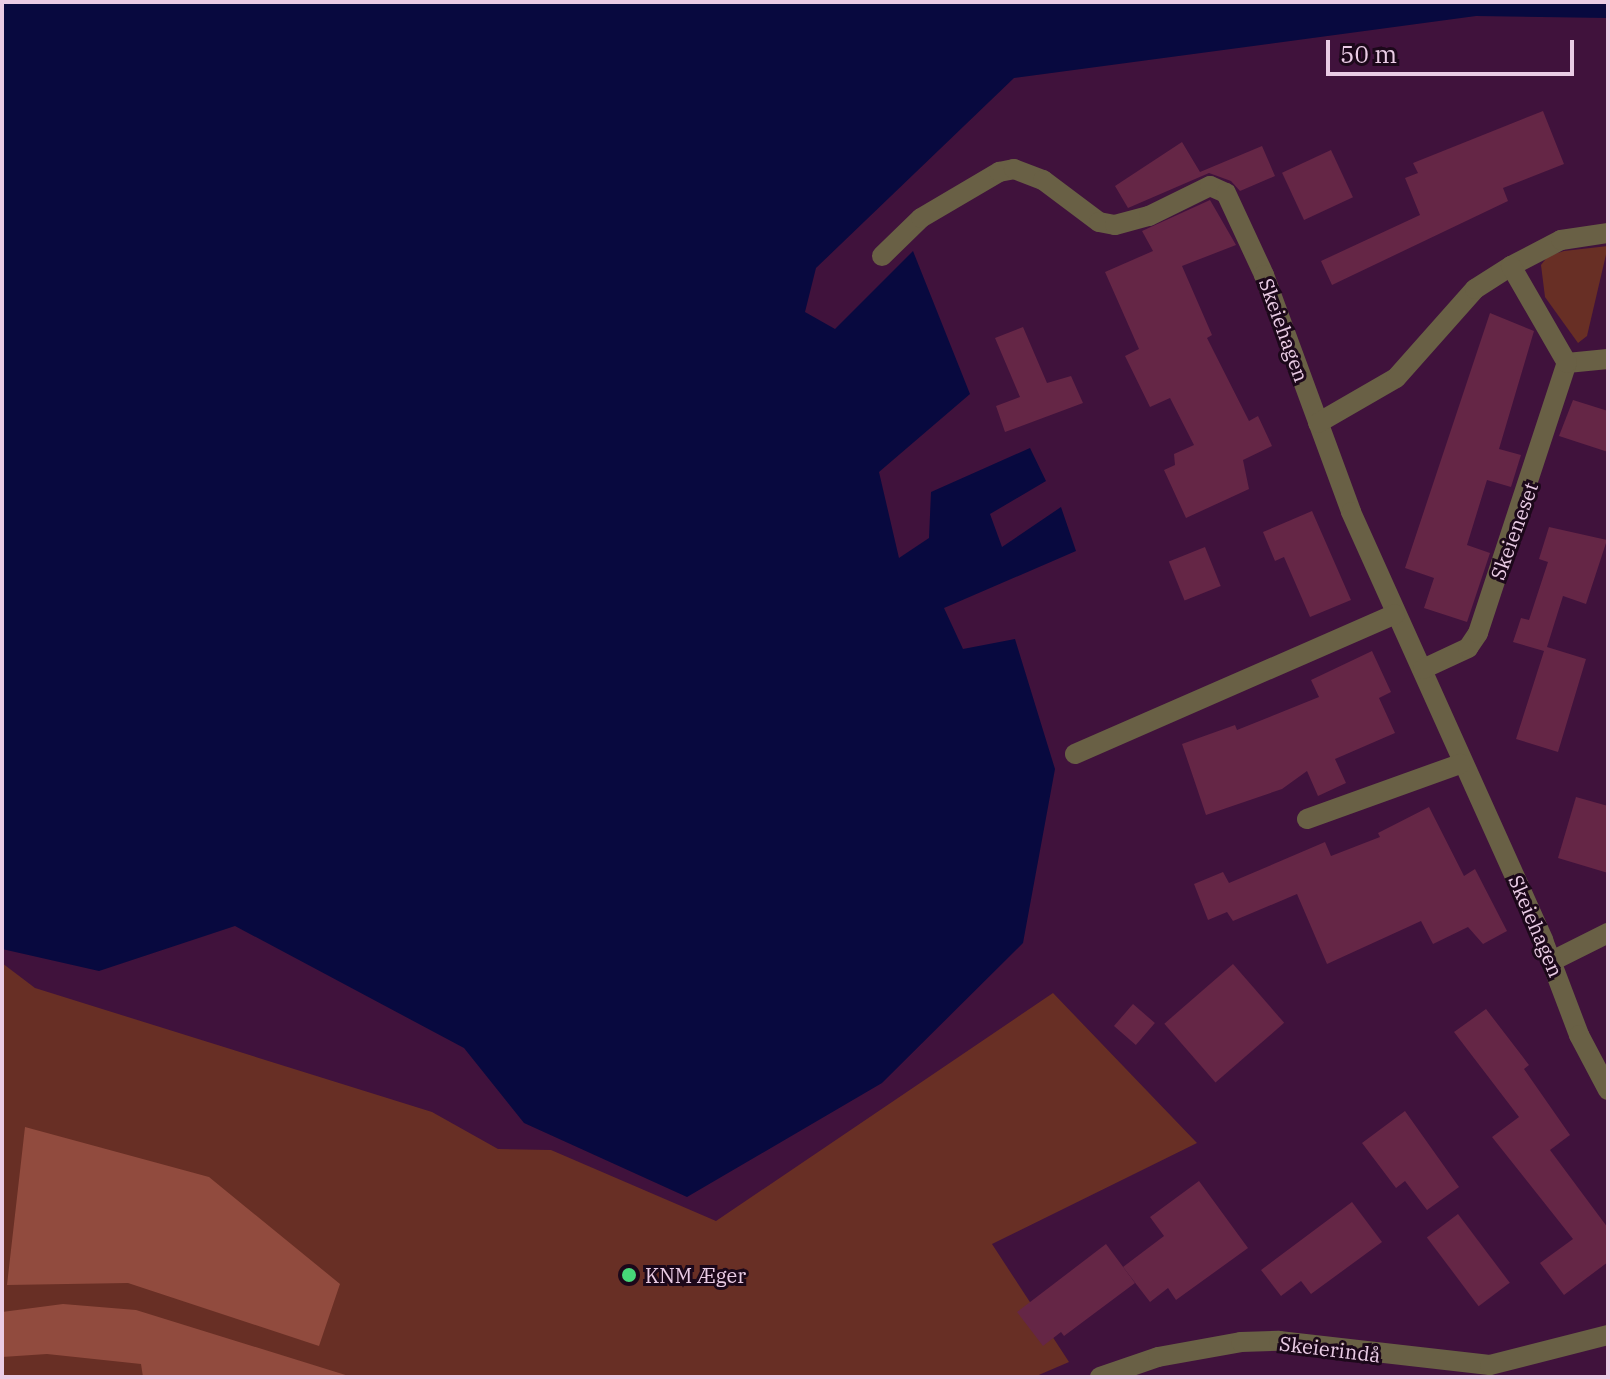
<!DOCTYPE html>
<meta charset="utf-8">
<style>
body{margin:0}
#map{position:relative;width:1610px;height:1379px;overflow:hidden;background:#40123c;font-family:"IBM Plex Serif",serif}
div>[style]{position:absolute}
.green>*{inset:0;background:#682f25}
.forest>*{inset:0;background:#914b3e}
.water>*{inset:0;background:#08093f}
.building>*{inset:0;background:#652646;transform-origin:0 0}
.minor>*{height:20px;margin:-10px;padding:0 10px;transform-origin:10px;border-radius:10px;background:#696045}
.dots>*{width:22px;height:22px;translate:-50% -50%;box-sizing:border-box;border:4px solid #1c081a;border-radius:50%}
span{translate:-50% -50%;white-space:nowrap;text-align:center;line-height:1.15;-webkit-text-stroke:6px #1c081a;paint-order:stroke}
.street-label{font-size:20px;color:#eacce5}
.poi-label{font-size:20px;color:#eacce5}
.left{translate:0 -50%;text-align:left}
.frame{position:absolute;inset:0;border:4px solid #eacce5;pointer-events:none}
.scale{position:absolute;left:1326px;top:40px;width:248px;height:36px;box-sizing:border-box;border:4px solid #eacce5;border-top:0;padding-left:10px;font-size:24px;line-height:28px;white-space:nowrap;color:#eacce5;-webkit-text-stroke:6px #1c081a;paint-order:stroke}
</style>
<div id="map">
<div class="green">
<i style="clip-path:polygon(1608px 246px,1587px 336px,1578px 343px,1545px 297px,1541px 265px,1548px 256px,1564px 251px)"></i>
<i style="clip-path:polygon(2px 963px,35px 988px,432px 1112px,498px 1149px,551px 1150px,716px 1221px,1053px 993px,1197px 1143px,992px 1244px,1069px 1362px,1034px 1377px,2px 1377px)"></i>
</div>
<div class="forest">
<i style="clip-path:polygon(25px 1127px,209px 1177px,340px 1284px,319px 1346px,128px 1283px,7px 1285px)"></i>
<i style="clip-path:polygon(63px 1304px,136px 1310px,352px 1377px,143px 1377px,141px 1364px,47px 1354px,2px 1357px,2px 1312px)"></i>
</div>
<div class="water">
<i style="clip-path:polygon(2px 2px,1608px 2px,1608px 18px,1476px 16px,1014px 78px,816px 268px,805px 312px,835px 329px,913px 251px,970px 394px,879px 472px,899px 558px,929px 538px,931px 492px,1030px 448px,1046px 481px,990px 514px,1002px 547px,1061px 507px,1076px 551px,944px 608px,963px 649px,1015px 639px,1055px 769px,1023px 943px,882px 1083px,687px 1197px,524px 1123px,464px 1048px,235px 926px,99px 971px,2px 949px)"></i>
</div>
<div class="building">
<i style="clip-path:polygon(1543px 111px,1564px 164px,1503px 188px,1508px 201px,1332px 285px,1321px 261px,1420px 215px,1405px 178px,1418px 173px,1413px 163px)"></i>
<i style="clip-path:polygon(1182px 142px,1200px 172px,1262px 146px,1275px 176px,1240px 191px,1231px 181px,1209px 173px,1128px 208px,1115px 186px)"></i>
<i style="left:1331px;top:150px;width:52px;height:54px;rotate:65deg"></i>
<i style="clip-path:polygon(1210px 200px,1236px 245px,1182px 266px,1212px 335px,1207px 338px,1249px 421px,1258px 416px,1272px 446px,1243px 460px,1249px 489px,1186px 518px,1164px 470px,1175px 465px,1174px 454px,1194px 445px,1170px 398px,1150px 407px,1125px 356px,1139px 349px,1105px 272px,1153px 251px,1142px 231px)"></i>
<i style="clip-path:polygon(1490px 313px,1534px 331px,1499px 449px,1521px 455px,1511px 487px,1487px 480px,1467px 545px,1490px 553px,1467px 622px,1424px 608px,1434px 578px,1405px 568px)"></i>
<i style="clip-path:polygon(1023px 327px,1047px 383px,1071px 376px,1083px 403px,1005px 432px,996px 406px,1020px 397px,995px 338px)"></i>
<i style="clip-path:polygon(1573px 400px,1608px 411px,1608px 452px,1559px 436px)"></i>
<i style="clip-path:polygon(1312px 511px,1351px 600px,1310px 617px,1284px 557px,1275px 561px,1263px 532px)"></i>
<i style="clip-path:polygon(1549px 527px,1607px 540px,1586px 604px,1563px 596px,1547px 647px,1586px 659px,1558px 752px,1516px 739px,1544px 651px,1513px 642px,1521px 618px,1529px 620px,1548px 562px,1539px 559px)"></i>
<i style="left:1205px;top:547px;width:42px;height:39px;rotate:68deg"></i>
<i style="clip-path:polygon(1372px 651px,1391px 692px,1379px 698px,1395px 733px,1335px 759px,1346px 783px,1318px 796px,1307px 771px,1282px 789px,1206px 815px,1182px 744px,1235px 725px,1237px 730px,1319px 697px,1311px 680px)"></i>
<i style="clip-path:polygon(1576px 797px,1608px 806px,1608px 873px,1558px 858px)"></i>
<i style="clip-path:polygon(1429px 807px,1464px 876px,1475px 869px,1507px 931px,1483px 944px,1468px 927px,1433px 944px,1421px 921px,1327px 964px,1297px 894px,1233px 921px,1227px 912px,1208px 920px,1194px 884px,1223px 872px,1229px 883px,1325px 842px,1331px 856px,1380px 837px,1378px 833px)"></i>
<i style="left:1233px;top:964px;width:78px;height:91px;rotate:49deg"></i>
<i style="left:1133px;top:1004px;width:29px;height:29px;rotate:41deg"></i>
<i style="clip-path:polygon(1486px 1009px,1529px 1065px,1524px 1069px,1570px 1135px,1550px 1150px,1608px 1228px,1608px 1262px,1564px 1295px,1540px 1263px,1573px 1239px,1492px 1137px,1519px 1117px,1454px 1032px)"></i>
<i style="clip-path:polygon(1405px 1111px,1459px 1187px,1427px 1210px,1405px 1181px,1396px 1188px,1362px 1143px)"></i>
<i style="clip-path:polygon(1199px 1181px,1248px 1248px,1176px 1300px,1168px 1288px,1150px 1302px,1123px 1267px,1164px 1236px,1150px 1217px)"></i>
<i style="clip-path:polygon(1352px 1202px,1382px 1242px,1311px 1294px,1301px 1281px,1281px 1296px,1261px 1270px)"></i>
<i style="left:1458px;top:1214px;width:86px;height:39px;rotate:53deg"></i>
<i style="clip-path:polygon(1106px 1244px,1135px 1283px,1064px 1336px,1061px 1332px,1043px 1346px,1017px 1312px)"></i>
</div>
<div class="minor">
<i style="left:882px;top:256px;width:54px;rotate:-44.3deg"></i>
<i style="left:921px;top:218px;width:91px;rotate:-30.5deg"></i>
<i style="left:999px;top:172px;width:15px;rotate:-11deg"></i>
<i style="left:1014px;top:169px;width:31px;rotate:21deg"></i>
<i style="left:1043px;top:180px;width:70px;rotate:36.9deg"></i>
<i style="left:1099px;top:222px;width:16px;rotate:11deg"></i>
<i style="left:1115px;top:225px;width:35px;rotate:-15deg"></i>
<i style="left:1149px;top:216px;width:68px;rotate:-26.2deg"></i>
<i style="left:1210px;top:186px;width:17px;rotate:24deg"></i>
<i style="left:1226px;top:193px;width:90px;rotate:65.1deg"></i>
<i style="left:1264px;top:275px;width:252px;rotate:69.8deg"></i>
<i style="left:1351px;top:512px;width:469px;rotate:65.8deg"></i>
<i style="left:1543px;top:940px;width:102px;rotate:69.2deg"></i>
<i style="left:1579px;top:1035px;width:62px;rotate:62.2deg"></i>
<i style="left:1567px;top:363px;width:41px;rotate:-5.6deg"></i>
<i style="left:1318px;top:423px;width:90px;rotate:-30deg"></i>
<i style="left:1396px;top:378px;width:119px;rotate:-48.4deg"></i>
<i style="left:1475px;top:289px;width:43px;rotate:-32.6deg"></i>
<i style="left:1511px;top:266px;width:56px;rotate:-27.5deg"></i>
<i style="left:1561px;top:240px;width:48px;rotate:-8.5deg"></i>
<i style="left:1423px;top:669px;width:50px;rotate:-25deg"></i>
<i style="left:1468px;top:648px;width:18px;rotate:-56deg"></i>
<i style="left:1478px;top:633px;width:284px;rotate:-71.8deg"></i>
<i style="left:1567px;top:363px;width:112px;rotate:-120deg"></i>
<i style="left:1075px;top:754px;width:349px;rotate:-23.6deg"></i>
<i style="left:1307px;top:819px;width:163px;rotate:-19.8deg"></i>
<i style="left:1552px;top:961px;width:63px;rotate:-26.6deg"></i>
<i style="left:1100px;top:1377px;width:61px;rotate:-19deg"></i>
<i style="left:1158px;top:1357px;width:84px;rotate:-10.2deg"></i>
<i style="left:1241px;top:1342px;width:38px;rotate:-2deg"></i>
<i style="left:1279px;top:1341px;width:212px;rotate:6.5deg"></i>
<i style="left:1490px;top:1365px;width:122px;rotate:-14.3deg"></i>
</div>
<div class="dots">
<i style="left:629px;top:1275px;background:#46d779"></i>
</div>
<div class="street-label">
<span style="left:1284px;top:330px;rotate:70deg">Skeiehagen</span>
<span style="left:1514px;top:531px;rotate:-70deg">Skeieneset</span>
<span style="left:1536px;top:926px;rotate:67deg">Skeiehagen</span>
<span style="left:1330px;top:1349px;rotate:7deg">Skeierindå</span>
</div>
<div class="poi-label">
<span class="left" style="left:645px;top:1275px">KNM Æger</span>
</div>
<div class="frame"></div>
<div class="scale">50 m</div>
</div>
